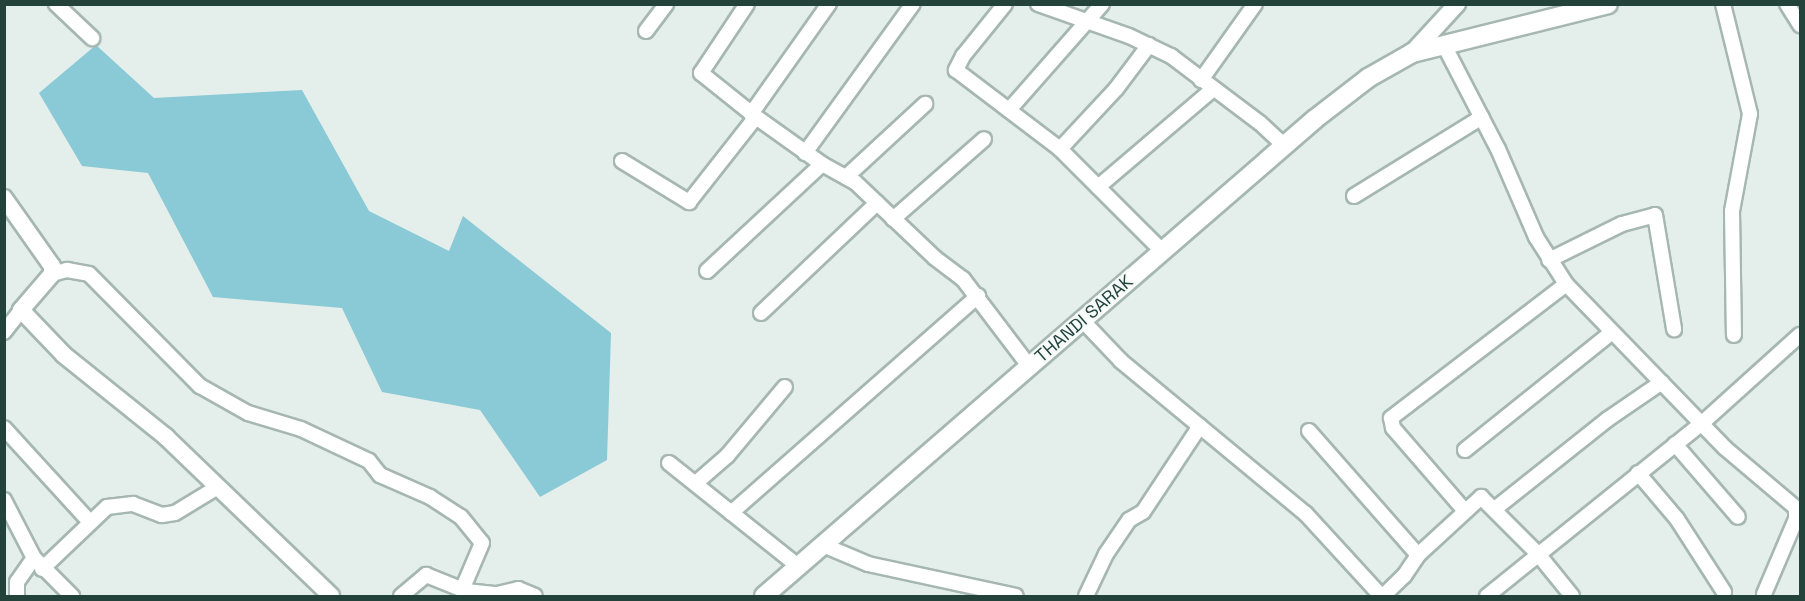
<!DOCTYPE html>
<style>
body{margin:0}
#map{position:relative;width:1805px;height:601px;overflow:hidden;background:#e4eeea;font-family:"Space Grotesk",sans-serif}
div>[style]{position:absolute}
.water>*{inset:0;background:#8ac9d6}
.roads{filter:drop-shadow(2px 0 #a6b7b2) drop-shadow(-2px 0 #a6b7b2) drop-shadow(0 2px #a6b7b2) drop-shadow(0 -2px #a6b7b2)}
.minor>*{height:14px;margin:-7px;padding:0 7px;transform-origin:7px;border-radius:7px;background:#fff}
.tertiary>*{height:16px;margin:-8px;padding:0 8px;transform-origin:8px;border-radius:8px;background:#fff}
.secondary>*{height:18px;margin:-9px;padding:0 9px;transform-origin:9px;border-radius:9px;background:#fff}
span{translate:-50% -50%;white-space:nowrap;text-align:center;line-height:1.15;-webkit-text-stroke:4.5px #f5faf8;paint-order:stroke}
.street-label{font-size:18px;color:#22423a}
.frame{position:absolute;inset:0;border:6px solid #22423a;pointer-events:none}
</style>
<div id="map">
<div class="water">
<i style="clip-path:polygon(96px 45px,154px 98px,302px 90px,369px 211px,449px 251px,463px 216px,611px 333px,607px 460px,540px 497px,480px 410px,382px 392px,342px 308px,213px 297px,148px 173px,82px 166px,39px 93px)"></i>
</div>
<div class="roads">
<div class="minor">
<i style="left:56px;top:4px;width:50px;rotate:43.4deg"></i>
<i style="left:747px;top:4px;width:83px;rotate:123.7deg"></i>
<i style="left:701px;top:73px;width:70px;rotate:38.7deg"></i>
<i style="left:1005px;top:4px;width:67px;rotate:128.9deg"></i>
<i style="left:963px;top:56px;width:16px;rotate:117deg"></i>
<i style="left:956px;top:70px;width:131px;rotate:37.2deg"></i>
<i style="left:1060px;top:149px;width:144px;rotate:45deg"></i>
<i style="left:1038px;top:4px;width:96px;rotate:19.4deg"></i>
<i style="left:1129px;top:36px;width:47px;rotate:25.5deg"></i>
<i style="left:1171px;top:56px;width:111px;rotate:37deg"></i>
<i style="left:1260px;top:123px;width:34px;rotate:43deg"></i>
<i style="left:1723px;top:4px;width:113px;rotate:76.2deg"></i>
<i style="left:1750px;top:114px;width:99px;rotate:100.5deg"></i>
<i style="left:1732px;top:211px;width:124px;rotate:89.1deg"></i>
<i style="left:1787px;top:4px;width:25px;rotate:58deg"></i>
<i style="left:646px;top:31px;width:34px;rotate:-53deg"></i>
<i style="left:1444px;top:45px;width:117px;rotate:62.6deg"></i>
<i style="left:1498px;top:149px;width:96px;rotate:66.6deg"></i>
<i style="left:1536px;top:237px;width:56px;rotate:57.4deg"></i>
<i style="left:1566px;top:284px;width:228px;rotate:45.9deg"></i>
<i style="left:1725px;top:448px;width:93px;rotate:40.2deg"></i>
<i style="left:1796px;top:508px;width:11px;rotate:90deg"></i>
<i style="left:1796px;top:519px;width:82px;rotate:113.1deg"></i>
<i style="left:1201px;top:80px;width:93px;rotate:-54.6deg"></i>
<i style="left:1009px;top:110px;width:141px;rotate:-48.7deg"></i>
<i style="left:751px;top:114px;width:135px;rotate:-54.7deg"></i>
<i style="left:1060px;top:149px;width:82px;rotate:-47deg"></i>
<i style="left:1116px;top:89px;width:55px;rotate:-53.1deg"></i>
<i style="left:805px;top:153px;width:184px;rotate:-54.1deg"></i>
<i style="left:622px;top:161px;width:79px;rotate:31.5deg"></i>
<i style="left:689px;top:202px;width:108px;rotate:-51.8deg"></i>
<i style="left:756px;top:117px;width:81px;rotate:35.5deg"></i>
<i style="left:822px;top:164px;width:38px;rotate:29deg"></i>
<i style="left:855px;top:182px;width:110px;rotate:43.5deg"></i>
<i style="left:935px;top:258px;width:35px;rotate:37deg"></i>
<i style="left:963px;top:279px;width:109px;rotate:52.8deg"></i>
<i style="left:846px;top:177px;width:108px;rotate:-42.7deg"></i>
<i style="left:1098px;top:187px;width:151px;rotate:-40.4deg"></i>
<i style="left:1354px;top:196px;width:150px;rotate:-31.7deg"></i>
<i style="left:893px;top:219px;width:121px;rotate:-41.3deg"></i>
<i style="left:1549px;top:260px;width:81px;rotate:-26.3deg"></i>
<i style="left:1622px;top:224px;width:34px;rotate:-15deg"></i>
<i style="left:1655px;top:215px;width:116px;rotate:80.5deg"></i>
<i style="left:707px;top:271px;width:157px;rotate:-42.9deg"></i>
<i style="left:52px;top:274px;width:16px;rotate:-15deg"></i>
<i style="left:67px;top:270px;width:22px;rotate:10deg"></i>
<i style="left:89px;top:274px;width:158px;rotate:45.3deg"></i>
<i style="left:200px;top:386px;width:55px;rotate:29.4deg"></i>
<i style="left:248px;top:413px;width:55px;rotate:16.8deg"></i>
<i style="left:301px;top:429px;width:75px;rotate:25.2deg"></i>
<i style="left:369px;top:461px;width:18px;rotate:52deg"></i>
<i style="left:380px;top:475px;width:55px;rotate:23.7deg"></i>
<i style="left:430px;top:497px;width:37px;rotate:33deg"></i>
<i style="left:461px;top:517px;width:33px;rotate:51deg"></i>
<i style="left:482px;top:543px;width:51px;rotate:113.1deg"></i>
<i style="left:761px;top:313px;width:160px;rotate:-43.5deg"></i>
<i style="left:1082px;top:320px;width:57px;rotate:46.4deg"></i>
<i style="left:1121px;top:361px;width:239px;rotate:39.6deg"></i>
<i style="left:1305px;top:513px;width:113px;rotate:47.5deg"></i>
<i style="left:4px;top:332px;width:28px;rotate:-52deg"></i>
<i style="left:4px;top:428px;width:126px;rotate:47.6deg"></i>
<i style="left:1309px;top:431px;width:165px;rotate:48.7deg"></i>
<i style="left:1675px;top:444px;width:96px;rotate:49.2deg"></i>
<i style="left:1465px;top:450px;width:187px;rotate:-38.7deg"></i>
<i style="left:669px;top:463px;width:165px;rotate:38.6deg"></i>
<i style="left:1638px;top:473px;width:60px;rotate:49.7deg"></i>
<i style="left:1677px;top:519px;width:87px;rotate:57.2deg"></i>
<i style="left:697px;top:482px;width:40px;rotate:-41deg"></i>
<i style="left:727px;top:456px;width:90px;rotate:-50deg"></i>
<i style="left:4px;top:500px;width:65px;rotate:62.7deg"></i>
<i style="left:1496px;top:508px;width:143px;rotate:-38.5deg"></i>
<i style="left:1608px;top:419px;width:65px;rotate:-34.4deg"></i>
<i style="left:1465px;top:511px;width:110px;rotate:-130.9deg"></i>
<i style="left:1393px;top:428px;width:10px;rotate:-101deg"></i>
<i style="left:1391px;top:418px;width:220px;rotate:-37.4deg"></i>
<i style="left:731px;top:513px;width:329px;rotate:-41.3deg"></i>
<i style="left:823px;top:545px;width:49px;rotate:22.9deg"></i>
<i style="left:868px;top:564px;width:151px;rotate:12.2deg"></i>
<i style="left:42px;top:569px;width:90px;rotate:-43.6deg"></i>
<i style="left:107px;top:507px;width:26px;rotate:-7deg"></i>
<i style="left:133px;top:504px;width:31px;rotate:21deg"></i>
<i style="left:162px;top:515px;width:13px;rotate:-9deg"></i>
<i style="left:175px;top:513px;width:50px;rotate:-31.2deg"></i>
<i style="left:17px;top:596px;width:14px;rotate:-90deg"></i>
<i style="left:17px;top:582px;width:29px;rotate:-55deg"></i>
<i style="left:34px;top:558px;width:54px;rotate:45deg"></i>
<i style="left:401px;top:596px;width:33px;rotate:-40deg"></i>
<i style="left:426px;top:575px;width:43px;rotate:21.8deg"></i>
<i style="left:466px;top:591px;width:31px;rotate:6deg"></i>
<i style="left:497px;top:594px;width:22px;rotate:-13deg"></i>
<i style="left:518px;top:589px;width:18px;rotate:22deg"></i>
<i style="left:1086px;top:596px;width:47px;rotate:-64.5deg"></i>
<i style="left:1106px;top:554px;width:41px;rotate:-55.9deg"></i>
<i style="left:1129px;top:520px;width:16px;rotate:-30deg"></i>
<i style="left:1143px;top:512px;width:103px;rotate:-56.5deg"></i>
<i style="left:1383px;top:596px;width:29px;rotate:-44deg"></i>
<i style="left:1404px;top:576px;width:25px;rotate:-56deg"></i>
<i style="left:1418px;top:555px;width:86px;rotate:-42.6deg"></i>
<i style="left:1481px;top:497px;width:81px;rotate:45deg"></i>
<i style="left:1538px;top:554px;width:54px;rotate:51deg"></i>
<i style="left:1487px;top:596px;width:275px;rotate:-38.8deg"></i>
<i style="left:1701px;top:424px;width:133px;rotate:-42deg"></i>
</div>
<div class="tertiary">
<i style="left:1412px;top:53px;width:67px;rotate:-47.4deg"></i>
<i style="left:4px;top:198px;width:83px;rotate:54.8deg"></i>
<i style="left:52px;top:266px;width:8px;rotate:90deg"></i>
<i style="left:52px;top:274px;width:48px;rotate:130.7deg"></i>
<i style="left:21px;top:310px;width:62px;rotate:46.3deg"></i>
<i style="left:64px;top:355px;width:131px;rotate:38.8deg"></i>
<i style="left:166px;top:437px;width:229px;rotate:43.9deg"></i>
</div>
<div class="secondary">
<i style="left:764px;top:596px;width:729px;rotate:-40.88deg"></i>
<i style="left:1315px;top:119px;width:67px;rotate:-37.7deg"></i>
<i style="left:1368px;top:78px;width:51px;rotate:-29.6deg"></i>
<i style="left:1412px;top:53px;width:202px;rotate:-14deg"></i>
</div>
</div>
<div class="street-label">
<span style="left:1084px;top:319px;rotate:-41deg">THANDI SARAK</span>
</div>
<div class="frame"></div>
</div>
